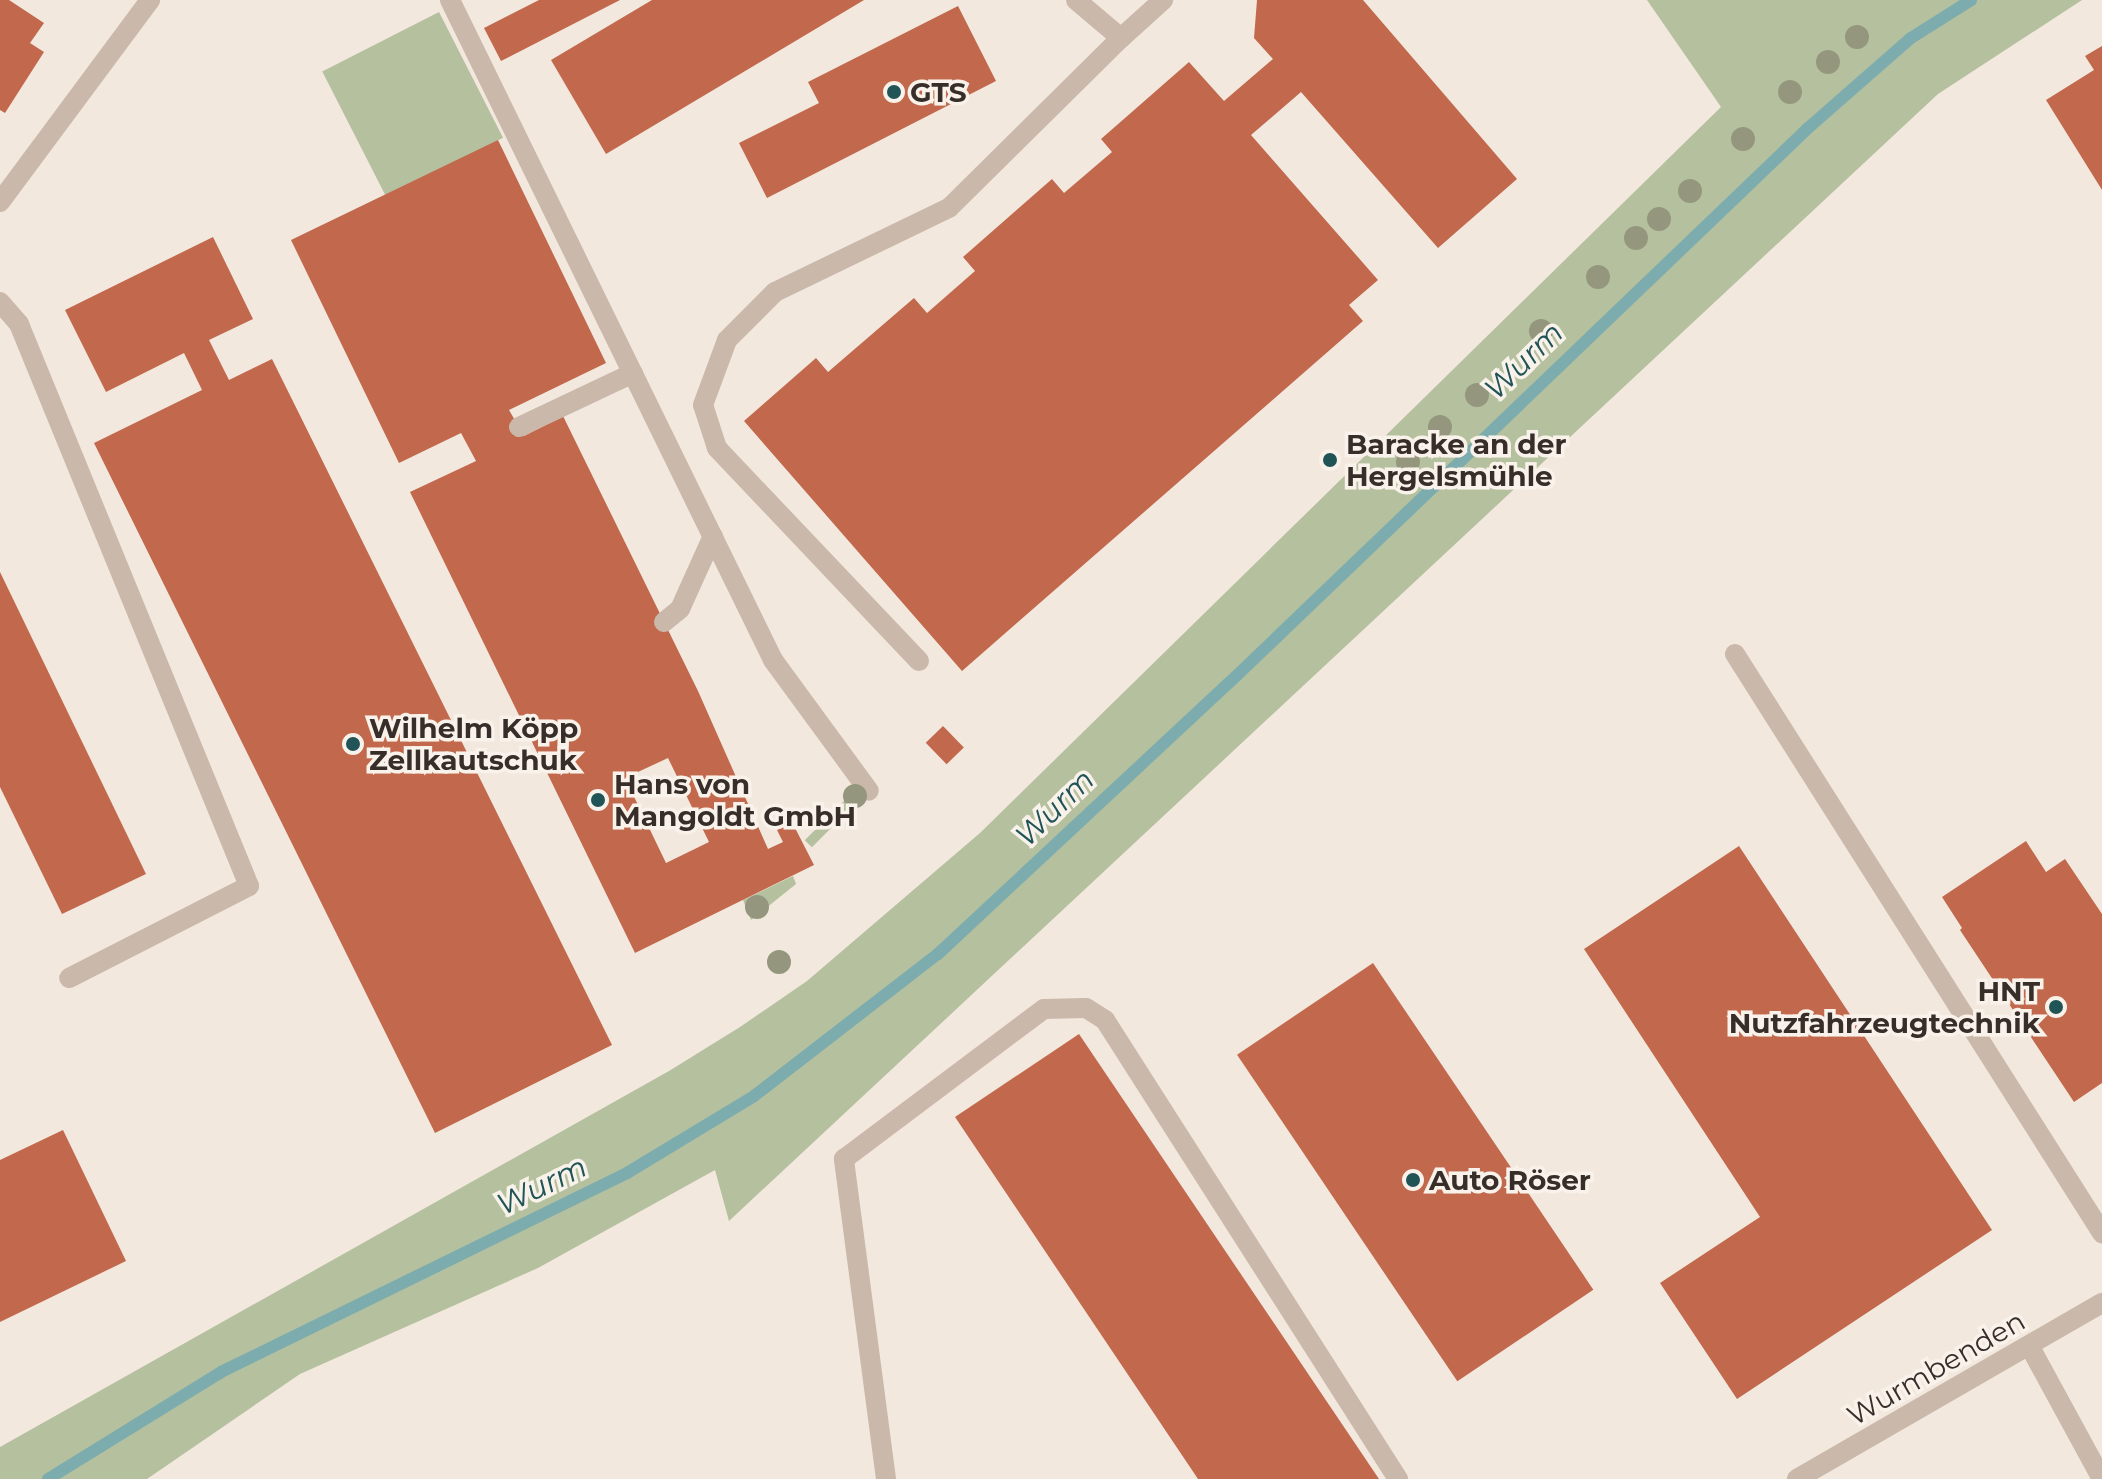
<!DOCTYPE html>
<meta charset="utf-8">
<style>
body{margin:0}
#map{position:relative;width:2102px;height:1479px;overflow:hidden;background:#f2e8de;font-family:Montserrat,sans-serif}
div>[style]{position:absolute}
.green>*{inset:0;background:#b5c09e;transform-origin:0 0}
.stream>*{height:12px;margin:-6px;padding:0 6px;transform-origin:6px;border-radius:6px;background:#7dacae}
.building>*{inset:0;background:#c2684c;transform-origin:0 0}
.minor>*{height:20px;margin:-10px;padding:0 10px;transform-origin:10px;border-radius:10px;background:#cab8aa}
.trees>*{width:24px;height:24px;margin:-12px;border-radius:50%;background:#94977d}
.dots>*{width:22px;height:22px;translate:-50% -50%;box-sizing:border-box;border:4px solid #f9f2ea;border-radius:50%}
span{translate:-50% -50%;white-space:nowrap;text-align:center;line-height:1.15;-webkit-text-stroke:7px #f9f2ea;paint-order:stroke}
.poi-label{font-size:28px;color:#372e29;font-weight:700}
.left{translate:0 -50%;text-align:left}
.right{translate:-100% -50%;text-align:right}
.street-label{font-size:28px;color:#372e29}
.water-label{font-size:30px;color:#205457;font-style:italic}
</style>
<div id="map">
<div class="green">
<i style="clip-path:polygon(1647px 0,2082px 0,1938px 94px,729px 1221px,715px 1170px,538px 1268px,300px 1374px,147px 1479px,0 1479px,0 1447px,669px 1071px,740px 1027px,807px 981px,980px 833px,1721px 107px)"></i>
<i style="left:439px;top:12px;width:141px;height:131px;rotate:63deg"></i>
<i style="left:855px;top:790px;width:10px;height:71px;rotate:45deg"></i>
<i style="clip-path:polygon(793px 876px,796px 884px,751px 920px,743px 900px)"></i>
</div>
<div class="stream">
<i style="left:48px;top:1479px;width:203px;rotate:-31.7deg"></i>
<i style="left:221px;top:1372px;width:452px;rotate:-26.1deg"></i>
<i style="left:627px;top:1173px;width:149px;rotate:-31.2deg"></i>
<i style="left:754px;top:1096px;width:232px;rotate:-37.7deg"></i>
<i style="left:938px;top:954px;width:399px;rotate:-43deg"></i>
<i style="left:1230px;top:682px;width:799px;rotate:-43.78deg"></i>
<i style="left:1807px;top:129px;width:138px;rotate:-41.2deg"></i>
<i style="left:1911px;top:38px;width:71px;rotate:-32.3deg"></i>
</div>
<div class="building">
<i style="clip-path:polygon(0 0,9px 0,44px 23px,30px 43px,44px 52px,5px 113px,0 110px)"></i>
<i style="clip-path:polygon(539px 0,620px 0,501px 61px,484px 28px)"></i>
<i style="clip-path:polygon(652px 0,864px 0,606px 154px,551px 60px)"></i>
<i style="clip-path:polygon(1257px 0,1363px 0,1517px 179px,1438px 248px,1301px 92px,1251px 135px,1378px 280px,1349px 305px,1363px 321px,962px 671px,744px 421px,816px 358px,828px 372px,914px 298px,927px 313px,975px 271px,963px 257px,1052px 179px,1064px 193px,1112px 152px,1101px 139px,1189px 62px,1224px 101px,1273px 59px,1254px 38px)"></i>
<i style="clip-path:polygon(958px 6px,996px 81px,767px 198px,739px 143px,819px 103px,808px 82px)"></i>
<i style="clip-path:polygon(2102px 46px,2102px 190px,2046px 100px,2094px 70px,2085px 56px)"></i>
<i style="clip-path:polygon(evenodd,498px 140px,606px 363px,509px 410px,524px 436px,563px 416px,698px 691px,768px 849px,783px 842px,777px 830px,792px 822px,814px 865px,635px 953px,410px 492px,476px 461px,461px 433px,399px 463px,291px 240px,498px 140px,668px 758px,709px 842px,666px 863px,625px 778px,668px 758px)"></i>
<i style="clip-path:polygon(213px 237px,253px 319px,209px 340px,229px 380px,272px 359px,612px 1045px,435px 1133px,94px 443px,202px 390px,184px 353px,106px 392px,65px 310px)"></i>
<i style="clip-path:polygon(0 572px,146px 874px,62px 914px,0 787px)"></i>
<i style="left:943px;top:726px;width:30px;height:24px;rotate:46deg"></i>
<i style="clip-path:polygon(2026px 841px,2046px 872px,2065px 859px,2102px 914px,2102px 1083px,2074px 1102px,1960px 930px,1962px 928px,1942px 897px)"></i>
<i style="clip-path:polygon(1739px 846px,1992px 1230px,1737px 1399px,1660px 1283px,1760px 1217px,1584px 949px)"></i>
<i style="left:1373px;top:963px;width:394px;height:164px;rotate:56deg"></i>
<i style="clip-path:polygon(1079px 1034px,1379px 1479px,1198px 1479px,955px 1117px)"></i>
<i style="clip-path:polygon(63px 1130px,126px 1261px,0 1322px,0 1160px)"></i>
</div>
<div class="minor">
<i style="left:450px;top:0;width:735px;rotate:63.92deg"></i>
<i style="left:773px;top:660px;width:162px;rotate:53.8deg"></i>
<i style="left:1076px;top:0;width:59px;rotate:40.2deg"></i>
<i style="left:1121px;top:38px;width:57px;rotate:-42.1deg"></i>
<i style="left:0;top:202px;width:252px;rotate:-53.4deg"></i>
<i style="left:0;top:302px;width:29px;rotate:49deg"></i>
<i style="left:19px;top:324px;width:607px;rotate:67.74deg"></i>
<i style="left:249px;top:886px;width:202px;rotate:152.9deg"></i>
<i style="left:519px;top:427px;width:126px;rotate:-25.3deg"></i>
<i style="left:664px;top:622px;width:21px;rotate:-39deg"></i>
<i style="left:680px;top:609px;width:80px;rotate:-65.7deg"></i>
<i style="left:1735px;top:654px;width:686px;rotate:57.63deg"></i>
<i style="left:919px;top:661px;width:294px;rotate:-133.5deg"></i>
<i style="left:717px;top:448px;width:45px;rotate:-108deg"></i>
<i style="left:703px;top:405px;width:69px;rotate:-69.7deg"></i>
<i style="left:727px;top:340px;width:68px;rotate:-45deg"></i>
<i style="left:775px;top:292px;width:193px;rotate:-25.8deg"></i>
<i style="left:949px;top:208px;width:242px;rotate:-44.7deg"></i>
<i style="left:2030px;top:1347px;width:150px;rotate:61.4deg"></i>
<i style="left:886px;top:1479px;width:323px;rotate:-97.5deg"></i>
<i style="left:844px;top:1159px;width:250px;rotate:-36.9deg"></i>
<i style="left:1044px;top:1009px;width:42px;rotate:-1.4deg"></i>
<i style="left:1086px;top:1008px;width:22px;rotate:32deg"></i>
<i style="left:1105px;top:1020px;width:545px;rotate:57.45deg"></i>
<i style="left:1797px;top:1479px;width:352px;rotate:-30deg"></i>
</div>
<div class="trees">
<i style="left:1857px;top:37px"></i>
<i style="left:1828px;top:62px"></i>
<i style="left:1790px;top:92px"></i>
<i style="left:1743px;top:139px"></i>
<i style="left:1690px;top:191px"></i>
<i style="left:1659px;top:219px"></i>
<i style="left:1636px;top:238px"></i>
<i style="left:1598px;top:277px"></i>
<i style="left:1541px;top:331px"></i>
<i style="left:1477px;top:395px"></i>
<i style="left:1440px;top:427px"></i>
<i style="left:1408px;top:462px"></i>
<i style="left:855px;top:796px"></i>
<i style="left:757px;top:907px"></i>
<i style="left:779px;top:962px"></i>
</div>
<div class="dots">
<i style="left:894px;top:92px;background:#205457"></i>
<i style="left:1330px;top:460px;background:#205457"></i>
<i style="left:353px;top:744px;background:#205457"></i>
<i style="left:598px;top:800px;background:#205457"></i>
<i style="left:2056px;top:1007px;background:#205457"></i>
<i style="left:1413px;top:1180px;background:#205457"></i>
</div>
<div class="poi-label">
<span class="left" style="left:910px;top:92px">GTS</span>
<span class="left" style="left:1346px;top:460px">Baracke an der<br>Hergelsmühle</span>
<span class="left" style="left:369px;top:744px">Wilhelm Köpp<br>Zellkautschuk</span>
<span class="left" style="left:614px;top:800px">Hans von<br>Mangoldt GmbH</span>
<span class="right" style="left:2040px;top:1007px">HNT<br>Nutzfahrzeugtechnik</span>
<span class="left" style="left:1429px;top:1180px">Auto Röser</span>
</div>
<div class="street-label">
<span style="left:1936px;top:1368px;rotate:-30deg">Wurmbenden</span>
</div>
<div class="water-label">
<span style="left:1524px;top:361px;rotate:-44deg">Wurm</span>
<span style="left:1055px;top:808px;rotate:-44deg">Wurm</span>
<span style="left:542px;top:1186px;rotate:-26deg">Wurm</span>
</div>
</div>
